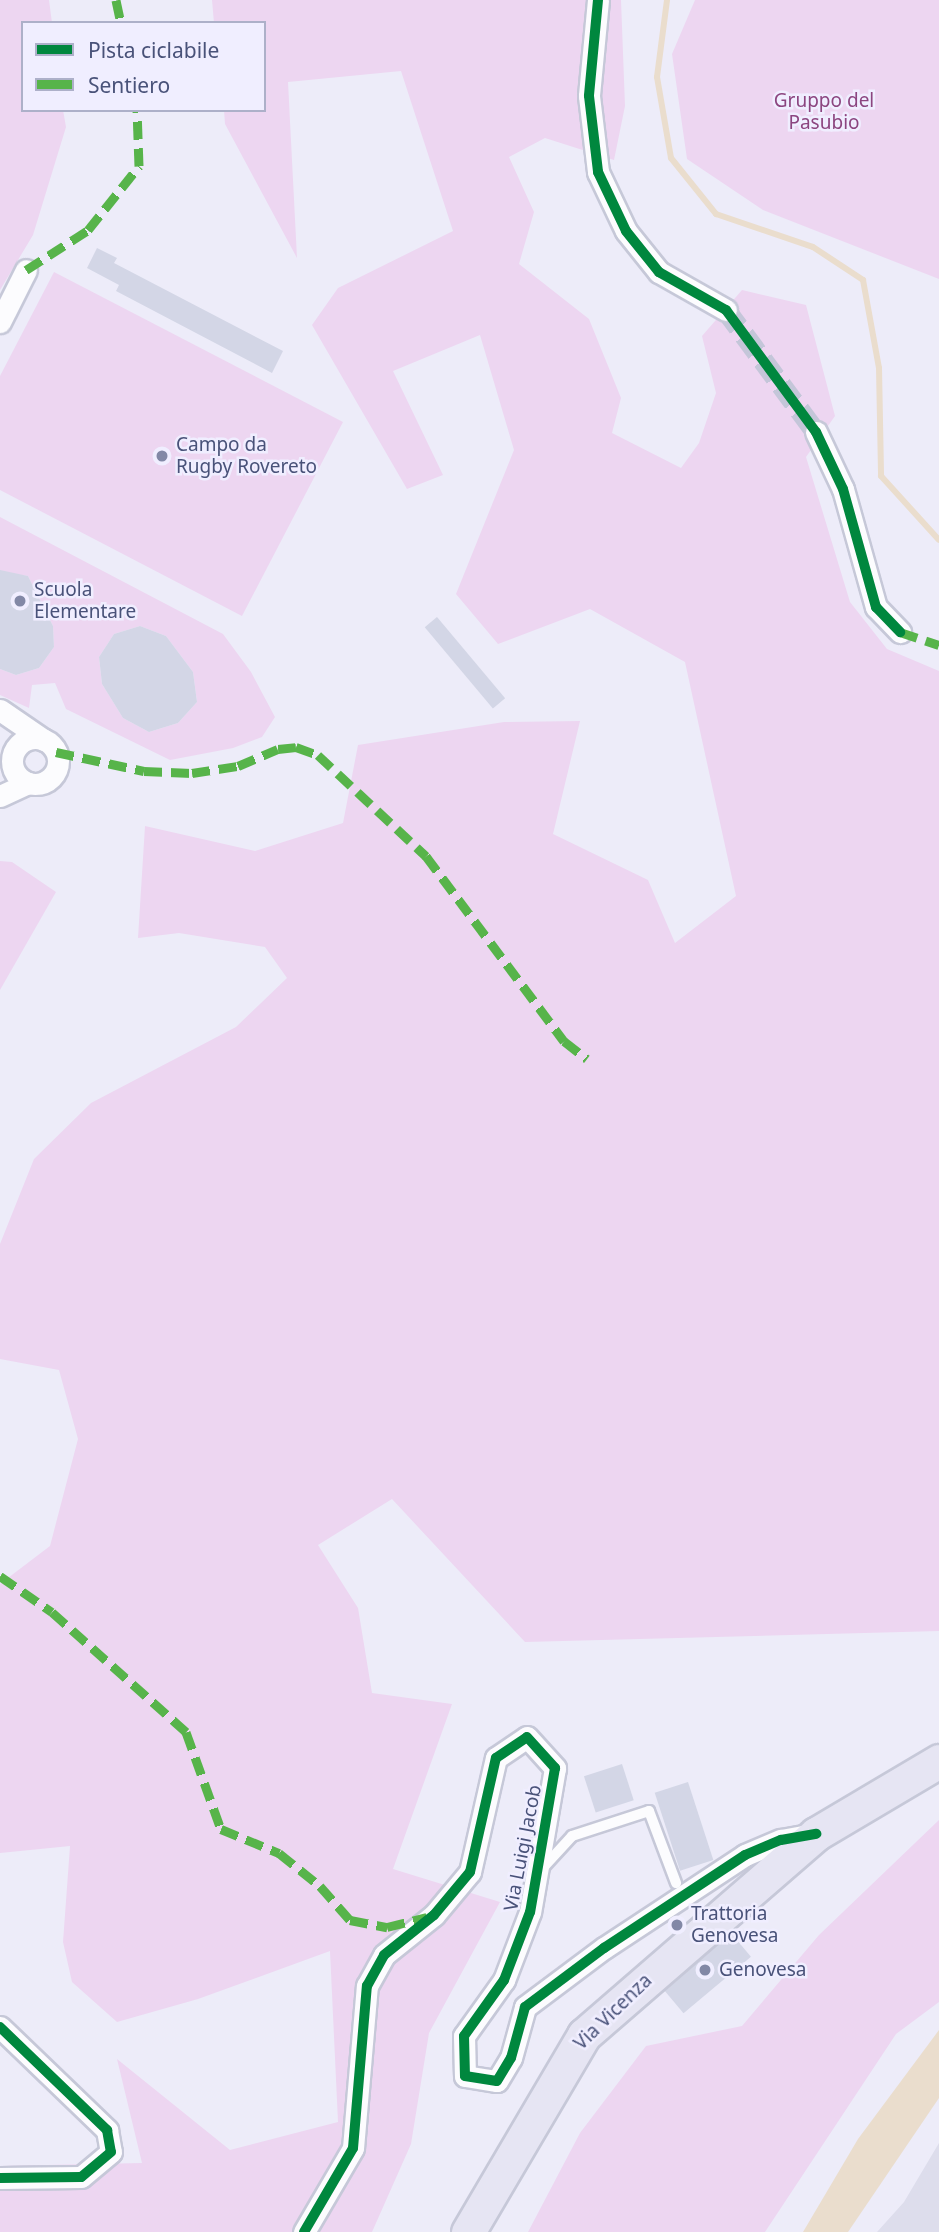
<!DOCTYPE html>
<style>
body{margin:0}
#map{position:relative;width:939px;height:2232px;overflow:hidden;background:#edecf9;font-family:"Noto Sans",sans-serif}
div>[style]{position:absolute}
.industrial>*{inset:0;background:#ddddec}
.green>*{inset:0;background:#edd6f1}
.water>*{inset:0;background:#eaddcd}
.stream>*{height:6px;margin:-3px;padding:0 3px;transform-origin:3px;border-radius:3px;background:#eaddcd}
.building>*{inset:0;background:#d3d6e6;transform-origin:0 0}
.street-tunnel>*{height:21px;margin-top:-10.5px;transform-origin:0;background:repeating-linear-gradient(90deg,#c4c6d9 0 21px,transparent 0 31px)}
.roads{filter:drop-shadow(2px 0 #c6c8d8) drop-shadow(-2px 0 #c6c8d8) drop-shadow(0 2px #c6c8d8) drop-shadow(0 -2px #c6c8d8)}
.lane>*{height:10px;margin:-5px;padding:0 5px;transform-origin:5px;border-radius:5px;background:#fcfcfe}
.street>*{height:21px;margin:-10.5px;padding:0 10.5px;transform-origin:10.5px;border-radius:10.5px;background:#fcfcfe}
.street>.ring{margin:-10.5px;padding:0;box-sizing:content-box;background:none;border:21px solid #fcfcfe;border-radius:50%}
.primary>*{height:33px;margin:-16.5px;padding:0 16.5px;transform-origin:16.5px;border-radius:16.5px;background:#e6e5f3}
.quiet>*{height:9px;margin-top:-4.5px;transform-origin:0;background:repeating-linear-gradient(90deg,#57b44a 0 18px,transparent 0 27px)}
.cycleway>*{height:10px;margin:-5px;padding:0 5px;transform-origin:5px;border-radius:5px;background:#00873e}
.dots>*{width:19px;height:19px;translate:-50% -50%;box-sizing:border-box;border:4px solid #f0eeff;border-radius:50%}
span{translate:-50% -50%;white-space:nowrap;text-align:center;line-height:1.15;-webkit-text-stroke:5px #f0eeff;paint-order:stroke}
.park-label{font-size:19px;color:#8c4580}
.poi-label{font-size:19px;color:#495279}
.left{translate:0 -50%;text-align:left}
.street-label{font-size:19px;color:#495279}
.legend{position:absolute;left:21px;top:21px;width:245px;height:91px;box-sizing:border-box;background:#f0eeff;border:2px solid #adb0c9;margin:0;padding:9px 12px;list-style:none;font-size:21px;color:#495279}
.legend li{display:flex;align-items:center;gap:14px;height:35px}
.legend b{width:35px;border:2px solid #adb0c9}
</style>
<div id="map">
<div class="industrial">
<i style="clip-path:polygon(939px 2143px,939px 2232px,877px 2232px,904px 2202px)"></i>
</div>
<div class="green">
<i style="clip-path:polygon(0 0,49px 0,52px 23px,23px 23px,23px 110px,63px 110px,66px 127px,33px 235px,0 290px)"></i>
<i style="clip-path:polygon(212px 0,621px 0,625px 106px,614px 160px,545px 138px,509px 157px,534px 212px,519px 264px,589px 319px,621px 398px,612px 433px,681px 468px,699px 443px,716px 393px,702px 336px,742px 290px,806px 305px,835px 416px,806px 457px,850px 602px,887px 649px,939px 671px,939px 1631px,525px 1642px,392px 1499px,318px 1545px,358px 1608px,372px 1693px,452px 1704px,393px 1869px,500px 1902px,429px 2033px,411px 2144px,372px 2232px,0 2232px,0 2166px,142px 2163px,117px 2059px,230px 2150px,338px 2122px,330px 1951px,198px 1999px,117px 2022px,72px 1982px,63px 1942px,70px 1846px,0 1853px,0 1584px,50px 1546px,78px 1439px,59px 1370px,0 1359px,0 1244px,34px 1159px,91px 1103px,236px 1027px,287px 978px,265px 947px,179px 933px,138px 938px,145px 826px,255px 851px,343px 823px,358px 745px,504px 722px,580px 721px,553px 834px,648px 880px,675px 943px,736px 896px,685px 662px,590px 609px,498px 644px,456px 594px,514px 450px,480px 335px,393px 371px,443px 475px,407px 489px,312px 325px,338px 288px,453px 231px,401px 71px,288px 82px,297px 258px,225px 124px,224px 110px,264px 110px,264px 23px,214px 23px)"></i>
<i style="clip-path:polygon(695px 0,939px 0,939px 279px,763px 210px,687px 159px,672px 54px)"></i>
<i style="clip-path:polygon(54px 272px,343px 422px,242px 616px,0 490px,0 376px)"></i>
<i style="clip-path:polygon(evenodd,0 517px,223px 634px,251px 672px,275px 717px,262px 737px,233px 748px,170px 760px,66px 709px,55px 683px,32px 685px,29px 708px,0 695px,0 669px,16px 675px,39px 668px,54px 647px,53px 626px,28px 576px,0 572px,0 517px,140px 626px,166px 636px,193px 672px,197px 702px,178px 723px,149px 732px,123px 718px,102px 684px,99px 657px,114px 634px,140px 626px)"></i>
<i style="clip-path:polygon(0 861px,12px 862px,56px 892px,0 990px)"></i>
<i style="clip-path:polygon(939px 1820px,939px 2002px,896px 2034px,765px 2232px,528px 2232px,580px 2133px,646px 2046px,742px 2026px,819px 1935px)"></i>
</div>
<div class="water">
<i style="clip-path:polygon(939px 2030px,939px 2098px,848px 2232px,803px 2232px,858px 2139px)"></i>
</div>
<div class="stream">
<i style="left:667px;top:0;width:78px;rotate:97.4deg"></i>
<i style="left:657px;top:77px;width:82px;rotate:80.2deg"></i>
<i style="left:671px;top:158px;width:72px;rotate:51.2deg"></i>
<i style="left:716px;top:214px;width:102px;rotate:18.8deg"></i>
<i style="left:813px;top:247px;width:60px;rotate:33.4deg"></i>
<i style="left:863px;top:280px;width:89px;rotate:79.7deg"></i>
<i style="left:879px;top:368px;width:108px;rotate:88.9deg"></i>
<i style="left:881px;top:476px;width:86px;rotate:47.8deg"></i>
</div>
<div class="building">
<i style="clip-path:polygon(97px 248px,117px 258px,114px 263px,283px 351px,272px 373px,116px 291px,119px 285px,87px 268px)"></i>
<i style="clip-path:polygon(0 570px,28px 576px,53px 626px,54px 647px,39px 668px,16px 675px,0 669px)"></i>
<i style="left:437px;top:617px;width:106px;height:16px;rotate:50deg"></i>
<i style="clip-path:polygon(140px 626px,166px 636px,193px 672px,197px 702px,178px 723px,149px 732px,123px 718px,102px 684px,99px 657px,114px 634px)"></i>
<i style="left:622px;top:1764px;width:38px;height:40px;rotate:72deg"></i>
<i style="left:688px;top:1782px;width:82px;height:35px;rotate:72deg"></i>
<i style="left:731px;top:1933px;width:31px;height:88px;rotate:50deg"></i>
</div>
<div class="street-tunnel">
<i style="left:726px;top:310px;width:152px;rotate:53.6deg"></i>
</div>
<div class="roads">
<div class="lane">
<i style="left:541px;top:1870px;width:46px;rotate:-47.6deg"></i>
<i style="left:572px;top:1836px;width:81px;rotate:-18deg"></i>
<i style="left:649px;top:1811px;width:77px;rotate:69.4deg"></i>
</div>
<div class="street">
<i style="left:598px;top:0;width:96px;rotate:95.4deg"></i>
<i style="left:589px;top:96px;width:77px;rotate:83.2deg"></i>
<i style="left:598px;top:172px;width:65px;rotate:64.6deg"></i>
<i style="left:626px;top:231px;width:53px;rotate:51.2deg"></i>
<i style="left:659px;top:272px;width:77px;rotate:29.6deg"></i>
<i style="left:0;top:322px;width:58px;rotate:-63.4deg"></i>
<i style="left:816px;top:432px;width:63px;rotate:64.7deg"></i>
<i style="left:843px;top:489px;width:123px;rotate:74.4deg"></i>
<i style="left:876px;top:607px;width:35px;rotate:46deg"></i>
<i style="left:0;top:710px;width:53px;rotate:34.3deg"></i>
<i class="ring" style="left:12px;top:738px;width:25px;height:25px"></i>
<i style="left:0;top:796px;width:31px;rotate:-25deg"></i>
<i style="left:0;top:2027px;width:149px;rotate:43.9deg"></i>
<i style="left:107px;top:2130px;width:22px;rotate:80deg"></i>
<i style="left:111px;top:2152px;width:39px;rotate:140deg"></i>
<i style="left:81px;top:2177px;width:81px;rotate:179.3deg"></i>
<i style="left:304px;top:2232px;width:97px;rotate:-59.7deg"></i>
<i style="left:353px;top:2148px;width:163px;rotate:-85.1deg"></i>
<i style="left:367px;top:1986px;width:35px;rotate:-61deg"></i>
<i style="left:384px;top:1955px;width:64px;rotate:-38.7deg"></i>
<i style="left:434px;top:1915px;width:56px;rotate:-50.1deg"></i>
<i style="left:470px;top:1872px;width:117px;rotate:-77.2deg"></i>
<i style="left:496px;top:1758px;width:37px;rotate:-34deg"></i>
<i style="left:527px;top:1737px;width:42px;rotate:47.9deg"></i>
<i style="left:555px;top:1768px;width:146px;rotate:99.8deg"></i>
<i style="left:530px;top:1912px;width:73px;rotate:110.9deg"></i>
<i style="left:504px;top:1980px;width:69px;rotate:125.5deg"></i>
<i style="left:464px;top:2036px;width:40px;rotate:88.6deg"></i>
<i style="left:465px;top:2076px;width:32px;rotate:9deg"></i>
<i style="left:497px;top:2081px;width:27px;rotate:-59deg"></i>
<i style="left:511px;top:2058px;width:53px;rotate:-74.6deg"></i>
<i style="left:525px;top:2007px;width:99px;rotate:-36.8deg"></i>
<i style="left:604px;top:1948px;width:169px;rotate:-33.4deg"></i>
<i style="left:745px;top:1855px;width:39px;rotate:-23deg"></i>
<i style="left:781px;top:1840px;width:29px;rotate:-10deg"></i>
</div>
<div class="primary">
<i style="left:468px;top:2232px;width:229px;rotate:-59.5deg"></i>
<i style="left:584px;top:2035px;width:307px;rotate:-40.9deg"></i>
<i style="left:816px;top:1834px;width:143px;rotate:-30.7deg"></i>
</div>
</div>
<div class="quiet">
<i style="left:116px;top:0;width:24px;rotate:78deg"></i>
<i style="left:26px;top:270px;width:74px;rotate:-32.8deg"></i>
<i style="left:88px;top:230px;width:82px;rotate:-51.4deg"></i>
<i style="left:139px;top:166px;width:56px;rotate:-92deg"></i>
<i style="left:900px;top:632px;width:41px;rotate:18.4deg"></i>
<i style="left:56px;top:752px;width:90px;rotate:12.2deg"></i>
<i style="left:144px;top:771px;width:48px;rotate:2.4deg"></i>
<i style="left:192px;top:773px;width:47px;rotate:-8.7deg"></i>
<i style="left:238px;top:766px;width:43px;rotate:-23deg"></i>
<i style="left:278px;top:749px;width:18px;rotate:-6deg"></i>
<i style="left:296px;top:747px;width:23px;rotate:20deg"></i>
<i style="left:318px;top:755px;width:148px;rotate:43.1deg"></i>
<i style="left:426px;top:856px;width:231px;rotate:53.3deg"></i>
<i style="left:564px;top:1041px;width:29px;rotate:38deg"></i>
<i style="left:0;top:1576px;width:63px;rotate:34.7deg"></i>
<i style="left:52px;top:1612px;width:180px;rotate:41.8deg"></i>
<i style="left:186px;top:1732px;width:103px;rotate:70.2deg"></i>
<i style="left:221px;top:1829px;width:63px;rotate:22.5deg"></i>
<i style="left:279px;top:1853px;width:53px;rotate:38.8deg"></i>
<i style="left:320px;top:1886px;width:45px;rotate:48.6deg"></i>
<i style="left:350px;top:1920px;width:38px;rotate:11deg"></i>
<i style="left:387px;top:1927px;width:41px;rotate:-14deg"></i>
</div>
<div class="cycleway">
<i style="left:598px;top:0;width:96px;rotate:95.4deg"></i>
<i style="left:589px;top:96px;width:77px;rotate:83.2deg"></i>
<i style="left:598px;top:172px;width:65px;rotate:64.6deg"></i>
<i style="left:626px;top:231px;width:53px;rotate:51.2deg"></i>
<i style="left:659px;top:272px;width:77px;rotate:29.6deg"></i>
<i style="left:726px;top:310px;width:152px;rotate:53.6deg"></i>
<i style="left:816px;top:432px;width:63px;rotate:64.7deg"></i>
<i style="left:843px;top:489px;width:123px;rotate:74.4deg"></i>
<i style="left:876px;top:607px;width:35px;rotate:46deg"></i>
<i style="left:0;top:2027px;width:149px;rotate:43.9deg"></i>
<i style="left:107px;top:2130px;width:22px;rotate:80deg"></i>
<i style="left:111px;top:2152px;width:39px;rotate:140deg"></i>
<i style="left:81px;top:2177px;width:81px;rotate:179.3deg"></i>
<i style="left:304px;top:2232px;width:97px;rotate:-59.7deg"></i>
<i style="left:353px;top:2148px;width:163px;rotate:-85.1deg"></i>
<i style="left:367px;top:1986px;width:35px;rotate:-61deg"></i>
<i style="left:384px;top:1955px;width:64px;rotate:-38.7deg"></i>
<i style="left:434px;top:1915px;width:56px;rotate:-50.1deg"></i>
<i style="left:470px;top:1872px;width:117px;rotate:-77.2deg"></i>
<i style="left:496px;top:1758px;width:37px;rotate:-34deg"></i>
<i style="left:527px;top:1737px;width:42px;rotate:47.9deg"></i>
<i style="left:555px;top:1768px;width:146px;rotate:99.8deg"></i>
<i style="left:530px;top:1912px;width:73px;rotate:110.9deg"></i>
<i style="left:504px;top:1980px;width:69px;rotate:125.5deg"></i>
<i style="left:464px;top:2036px;width:40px;rotate:88.6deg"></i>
<i style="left:465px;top:2076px;width:32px;rotate:9deg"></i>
<i style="left:497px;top:2081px;width:27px;rotate:-59deg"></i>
<i style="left:511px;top:2058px;width:53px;rotate:-74.6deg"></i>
<i style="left:525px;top:2007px;width:99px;rotate:-36.8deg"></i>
<i style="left:604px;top:1948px;width:169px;rotate:-33.4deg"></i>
<i style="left:745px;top:1855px;width:39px;rotate:-23deg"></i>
<i style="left:781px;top:1840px;width:36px;rotate:-10deg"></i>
</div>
<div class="dots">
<i style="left:162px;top:456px;background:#8288a6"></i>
<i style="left:20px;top:601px;background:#8288a6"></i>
<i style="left:677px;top:1925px;background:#8288a6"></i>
<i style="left:705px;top:1970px;background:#8288a6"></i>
</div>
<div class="park-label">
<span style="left:824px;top:112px">Gruppo del<br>Pasubio</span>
</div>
<div class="poi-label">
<span class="left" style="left:176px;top:456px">Campo da<br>Rugby Rovereto</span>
<span class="left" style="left:34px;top:601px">Scuola<br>Elementare</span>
<span class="left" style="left:691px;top:1925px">Trattoria<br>Genovesa</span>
<span class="left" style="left:719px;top:1970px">Genovesa</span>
</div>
<div class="street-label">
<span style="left:523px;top:1848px;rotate:-79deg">Via Luigi Jacob</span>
<span style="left:613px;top:2012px;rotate:-44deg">Via Vicenza</span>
</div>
<ul class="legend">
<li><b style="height:9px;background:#00873e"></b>Pista ciclabile</li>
<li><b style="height:9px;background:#57b44a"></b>Sentiero</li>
</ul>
</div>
